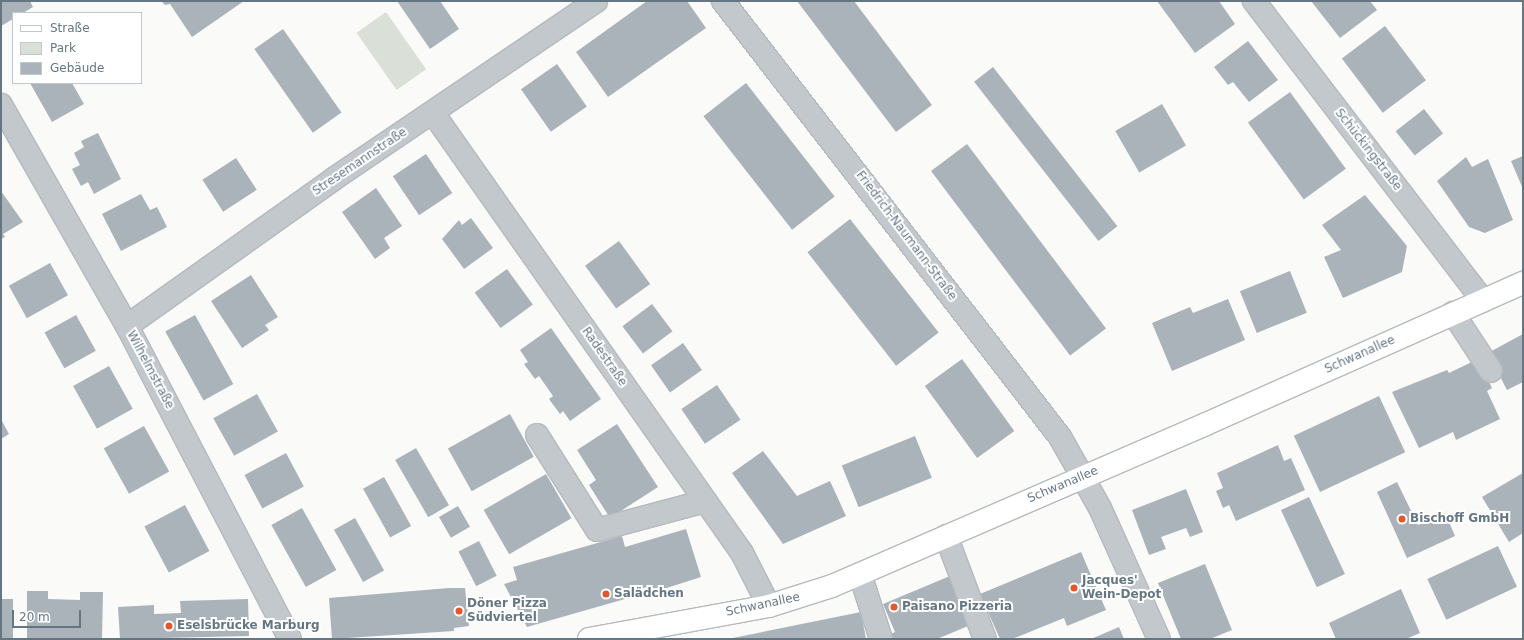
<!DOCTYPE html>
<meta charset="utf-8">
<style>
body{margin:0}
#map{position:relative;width:1524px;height:640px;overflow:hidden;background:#fafaf8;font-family:"DejaVu Sans",sans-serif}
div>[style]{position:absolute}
.green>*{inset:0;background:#dadfd7;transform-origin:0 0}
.building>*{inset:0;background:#aab3b9;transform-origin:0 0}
.roads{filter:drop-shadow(1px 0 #b5babe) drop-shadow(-1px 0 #b5babe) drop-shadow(0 1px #b5babe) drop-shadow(0 -1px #b5babe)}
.minor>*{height:22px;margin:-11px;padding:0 11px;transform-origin:11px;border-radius:11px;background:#c3c8cc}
.major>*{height:22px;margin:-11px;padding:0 11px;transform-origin:11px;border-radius:11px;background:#fff}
.dots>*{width:11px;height:11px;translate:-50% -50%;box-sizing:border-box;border:2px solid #fff;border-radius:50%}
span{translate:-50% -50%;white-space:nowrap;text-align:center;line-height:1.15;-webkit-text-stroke:4px #fff;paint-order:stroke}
.street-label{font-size:12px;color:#657683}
.poi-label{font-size:12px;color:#657683;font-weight:700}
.left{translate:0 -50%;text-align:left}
.frame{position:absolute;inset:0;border:2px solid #657683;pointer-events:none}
.legend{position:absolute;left:12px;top:12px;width:130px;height:72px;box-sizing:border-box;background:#fff;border:1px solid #c1c8cd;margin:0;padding:5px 7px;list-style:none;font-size:12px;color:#657683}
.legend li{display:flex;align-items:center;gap:8px;height:20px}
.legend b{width:20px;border:1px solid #c1c8cd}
.scale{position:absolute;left:12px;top:610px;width:69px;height:18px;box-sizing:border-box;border:2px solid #657683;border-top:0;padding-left:5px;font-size:12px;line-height:14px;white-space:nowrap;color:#657683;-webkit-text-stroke:3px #fff;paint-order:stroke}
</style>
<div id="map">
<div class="green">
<i style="left:386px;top:12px;width:70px;height:36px;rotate:55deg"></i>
</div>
<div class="building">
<i style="clip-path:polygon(1px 1px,30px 1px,33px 7px,23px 13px,13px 13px,13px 19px,1px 26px)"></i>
<i style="clip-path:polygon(161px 1px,244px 1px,192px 37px,170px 4px,165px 5px)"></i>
<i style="clip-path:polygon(397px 1px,440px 1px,459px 29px,430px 49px)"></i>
<i style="clip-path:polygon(647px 1px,687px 1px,706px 28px,608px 97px,576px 52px)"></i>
<i style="clip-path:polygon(797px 1px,854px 1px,932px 105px,896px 132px)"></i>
<i style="clip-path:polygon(1157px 1px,1219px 1px,1235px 24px,1195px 53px)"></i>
<i style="clip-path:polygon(1311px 1px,1370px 1px,1377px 10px,1340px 38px)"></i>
<i style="left:1385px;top:26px;width:68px;height:54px;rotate:53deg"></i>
<i style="left:283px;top:29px;width:102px;height:35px;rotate:55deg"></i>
<i style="clip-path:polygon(1248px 41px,1278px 80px,1249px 102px,1233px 82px,1228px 85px,1214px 67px)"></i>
<i style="left:557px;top:64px;width:52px;height:44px;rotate:55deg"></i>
<i style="left:993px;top:67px;width:202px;height:24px;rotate:52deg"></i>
<i style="clip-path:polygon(30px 83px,72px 83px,84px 104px,52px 122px)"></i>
<i style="left:746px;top:83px;width:144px;height:54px;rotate:52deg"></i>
<i style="left:1290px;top:92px;width:95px;height:52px;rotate:54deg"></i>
<i style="left:1162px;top:104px;width:48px;height:54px;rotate:60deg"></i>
<i style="left:1424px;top:109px;width:31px;height:36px;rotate:52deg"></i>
<i style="clip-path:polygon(98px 133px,121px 179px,94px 194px,88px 182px,81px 186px,72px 169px,80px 165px,74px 153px,84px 147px,81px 141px)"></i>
<i style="left:967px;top:144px;width:231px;height:45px;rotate:53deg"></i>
<i style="left:426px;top:154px;width:47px;height:40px;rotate:56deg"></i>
<i style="clip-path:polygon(1523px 156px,1523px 189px,1511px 161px)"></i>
<i style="clip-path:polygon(1466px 157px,1472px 167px,1488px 159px,1513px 220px,1485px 233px,1469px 227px,1437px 181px)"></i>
<i style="left:236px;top:158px;width:38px;height:40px;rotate:57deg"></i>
<i style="clip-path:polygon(376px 188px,402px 226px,384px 238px,390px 248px,375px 259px,342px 212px)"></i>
<i style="clip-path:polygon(1px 191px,23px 222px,3px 234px,5px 237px,1px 239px)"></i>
<i style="clip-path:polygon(141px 194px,150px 210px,157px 207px,167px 227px,121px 251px,102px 214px)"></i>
<i style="clip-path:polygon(1365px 195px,1407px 246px,1402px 272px,1343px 298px,1324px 257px,1341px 250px,1322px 225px)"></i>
<i style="clip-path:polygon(471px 218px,493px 248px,464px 269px,442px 239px,459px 220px,462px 225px)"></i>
<i style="left:850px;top:219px;width:144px;height:54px;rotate:52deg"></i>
<i style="left:619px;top:241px;width:53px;height:42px;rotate:54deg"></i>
<i style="left:50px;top:263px;width:37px;height:47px;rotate:61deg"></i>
<i style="left:507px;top:269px;width:44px;height:40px;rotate:54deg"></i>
<i style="left:1290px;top:271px;width:45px;height:54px;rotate:68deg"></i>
<i style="clip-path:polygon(251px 275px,278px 317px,265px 325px,269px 330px,242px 348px,211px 301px)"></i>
<i style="clip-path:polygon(1228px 299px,1245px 340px,1172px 371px,1152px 323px,1190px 307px,1193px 313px)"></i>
<i style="left:652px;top:304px;width:34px;height:37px;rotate:53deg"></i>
<i style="left:76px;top:315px;width:41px;height:36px;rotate:61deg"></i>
<i style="left:195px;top:315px;width:79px;height:34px;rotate:61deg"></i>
<i style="clip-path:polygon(551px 328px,601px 399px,570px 421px,563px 411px,560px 414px,549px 399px,553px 396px,539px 376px,535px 379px,524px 364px,528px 362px,520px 350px)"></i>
<i style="clip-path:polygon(1523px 334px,1523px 382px,1507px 390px,1488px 353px)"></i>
<i style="left:683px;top:343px;width:33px;height:39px;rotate:55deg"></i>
<i style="left:962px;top:359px;width:89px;height:46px;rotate:54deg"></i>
<i style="clip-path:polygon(1478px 359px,1492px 388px,1487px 391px,1500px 419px,1456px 440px,1453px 432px,1419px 448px,1392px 392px,1447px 370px,1449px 373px)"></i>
<i style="left:109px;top:366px;width:49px;height:41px;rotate:61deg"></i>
<i style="left:717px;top:385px;width:42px;height:43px;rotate:56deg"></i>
<i style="left:257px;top:394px;width:43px;height:50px;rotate:61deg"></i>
<i style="left:1379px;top:396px;width:62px;height:94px;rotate:65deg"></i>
<i style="left:510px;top:414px;width:49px;height:71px;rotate:61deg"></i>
<i style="clip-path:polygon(1px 419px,9px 434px,1px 439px)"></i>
<i style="clip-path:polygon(617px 424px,658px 487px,610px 518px,589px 485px,596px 480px,577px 450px)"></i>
<i style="left:144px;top:426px;width:52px;height:46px;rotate:61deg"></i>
<i style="left:915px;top:436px;width:45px;height:79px;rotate:68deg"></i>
<i style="clip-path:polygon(1278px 445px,1284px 461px,1291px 458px,1305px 490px,1236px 521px,1229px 505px,1223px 508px,1216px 491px,1223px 488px,1217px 473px)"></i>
<i style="left:416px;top:448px;width:66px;height:24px;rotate:60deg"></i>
<i style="clip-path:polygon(763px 451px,797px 496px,830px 481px,846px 516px,783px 544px,732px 473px)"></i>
<i style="left:286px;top:453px;width:38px;height:47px;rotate:62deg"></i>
<i style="clip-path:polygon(1523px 473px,1523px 533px,1509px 542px,1482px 497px)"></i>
<i style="left:546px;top:474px;width:51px;height:72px;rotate:60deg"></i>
<i style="left:384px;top:477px;width:56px;height:24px;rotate:61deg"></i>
<i style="clip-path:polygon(1397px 482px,1418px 525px,1445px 513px,1455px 536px,1407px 558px,1377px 492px)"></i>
<i style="clip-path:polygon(1186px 489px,1203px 532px,1190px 537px,1186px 528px,1161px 537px,1166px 549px,1149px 555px,1132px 510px)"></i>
<i style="left:1309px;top:497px;width:85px;height:31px;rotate:65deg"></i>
<i style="left:185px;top:505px;width:52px;height:46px;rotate:62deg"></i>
<i style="left:458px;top:506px;width:24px;height:22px;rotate:60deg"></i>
<i style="left:302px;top:508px;width:71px;height:35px;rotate:61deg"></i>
<i style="left:355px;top:518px;width:60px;height:24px;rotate:61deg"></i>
<i style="clip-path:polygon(686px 529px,701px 577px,654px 592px,652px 585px,638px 590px,639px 595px,527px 627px,504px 584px,517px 580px,513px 567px,622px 536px,625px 547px)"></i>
<i style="left:479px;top:541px;width:39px;height:23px;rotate:63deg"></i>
<i style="left:1498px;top:546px;width:45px;height:78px;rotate:65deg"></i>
<i style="clip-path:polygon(1081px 552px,1106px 610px,1067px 626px,1064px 618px,1012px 639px,1000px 639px,980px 594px)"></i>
<i style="clip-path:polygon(1205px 564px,1232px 630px,1210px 639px,1181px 639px,1158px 583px)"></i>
<i style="clip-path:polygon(950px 576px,968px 626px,937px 639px,891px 639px,889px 635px,895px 632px,883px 604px)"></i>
<i style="clip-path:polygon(449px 588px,465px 588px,469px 626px,454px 628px,454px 631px,332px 639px,329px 598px)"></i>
<i style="clip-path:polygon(1401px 589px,1420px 633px,1406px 639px,1336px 639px,1329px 623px)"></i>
<i style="clip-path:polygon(27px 591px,48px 591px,48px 599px,80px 600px,80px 592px,103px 592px,102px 639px,27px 639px)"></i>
<i style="left:1px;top:599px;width:12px;height:40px"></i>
<i style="clip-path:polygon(248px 599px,249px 636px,120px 639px,118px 607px,154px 605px,154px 614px,181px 613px,180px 601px)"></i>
<i style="clip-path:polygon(861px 612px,866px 639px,733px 639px,733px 638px)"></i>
<i style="clip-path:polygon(1119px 627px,1124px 639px,1091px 639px)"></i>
</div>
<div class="roads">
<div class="minor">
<i style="left:723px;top:1px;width:551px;rotate:52.3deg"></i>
<i style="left:1060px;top:437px;width:81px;rotate:60.6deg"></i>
<i style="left:1100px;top:508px;width:144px;rotate:65.8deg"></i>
<i style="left:1254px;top:1px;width:377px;rotate:52.6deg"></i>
<i style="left:1px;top:105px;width:254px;rotate:60.3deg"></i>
<i style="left:127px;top:326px;width:353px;rotate:62.5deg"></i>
<i style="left:433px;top:113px;width:538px;rotate:54.92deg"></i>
<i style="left:742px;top:553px;width:59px;rotate:63deg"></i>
<i style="left:1453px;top:313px;width:69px;rotate:56.8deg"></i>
<i style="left:127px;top:326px;width:255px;rotate:-35.4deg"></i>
<i style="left:335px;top:178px;width:315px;rotate:-34.1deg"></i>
<i style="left:537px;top:435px;width:112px;rotate:57.7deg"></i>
<i style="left:597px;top:530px;width:112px;rotate:-15deg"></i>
<i style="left:946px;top:536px;width:110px;rotate:69.3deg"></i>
<i style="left:860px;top:574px;width:68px;rotate:72.1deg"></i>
</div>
<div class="major">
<i style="left:589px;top:639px;width:183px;rotate:-10.4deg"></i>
<i style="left:769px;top:606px;width:66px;rotate:-17.6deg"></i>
<i style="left:832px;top:586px;width:408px;rotate:-23.4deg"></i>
<i style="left:1206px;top:424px;width:347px;rotate:-24deg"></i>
</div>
</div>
<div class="dots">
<i style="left:1402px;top:519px;background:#e4572e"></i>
<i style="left:1074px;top:588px;background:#e4572e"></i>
<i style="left:606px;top:594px;background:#e4572e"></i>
<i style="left:894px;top:607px;background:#e4572e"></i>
<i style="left:459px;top:611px;background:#e4572e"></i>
<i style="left:169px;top:626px;background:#e4572e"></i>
</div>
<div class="street-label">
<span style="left:1368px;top:150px;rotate:52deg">Schückingstraße</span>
<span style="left:360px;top:162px;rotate:-34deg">Stresemannstraße</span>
<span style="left:906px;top:236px;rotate:53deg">Friedrich-Naumann-Straße</span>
<span style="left:1360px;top:355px;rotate:-24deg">Schwanallee</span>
<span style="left:604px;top:357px;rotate:55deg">Radestraße</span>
<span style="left:150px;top:370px;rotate:62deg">Wilhelmstraße</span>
<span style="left:1063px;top:485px;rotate:-23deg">Schwanallee</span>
<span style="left:763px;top:605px;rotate:-12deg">Schwanallee</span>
</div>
<div class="poi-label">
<span class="left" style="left:1410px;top:519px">Bischoff GmbH</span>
<span class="left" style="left:1082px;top:588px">Jacques'<br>Wein-Depot</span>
<span class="left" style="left:614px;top:594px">Salädchen</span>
<span class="left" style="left:467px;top:611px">Döner Pizza<br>Südviertel</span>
<span class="left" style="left:902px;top:607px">Paisano Pizzeria</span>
<span class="left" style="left:177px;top:626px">Eselsbrücke Marburg</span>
</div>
<div class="frame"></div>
<ul class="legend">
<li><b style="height:5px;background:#fff"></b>Straße</li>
<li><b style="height:11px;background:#dadfd7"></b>Park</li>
<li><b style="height:11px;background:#aab3b9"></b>Gebäude</li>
</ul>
<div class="scale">20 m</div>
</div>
